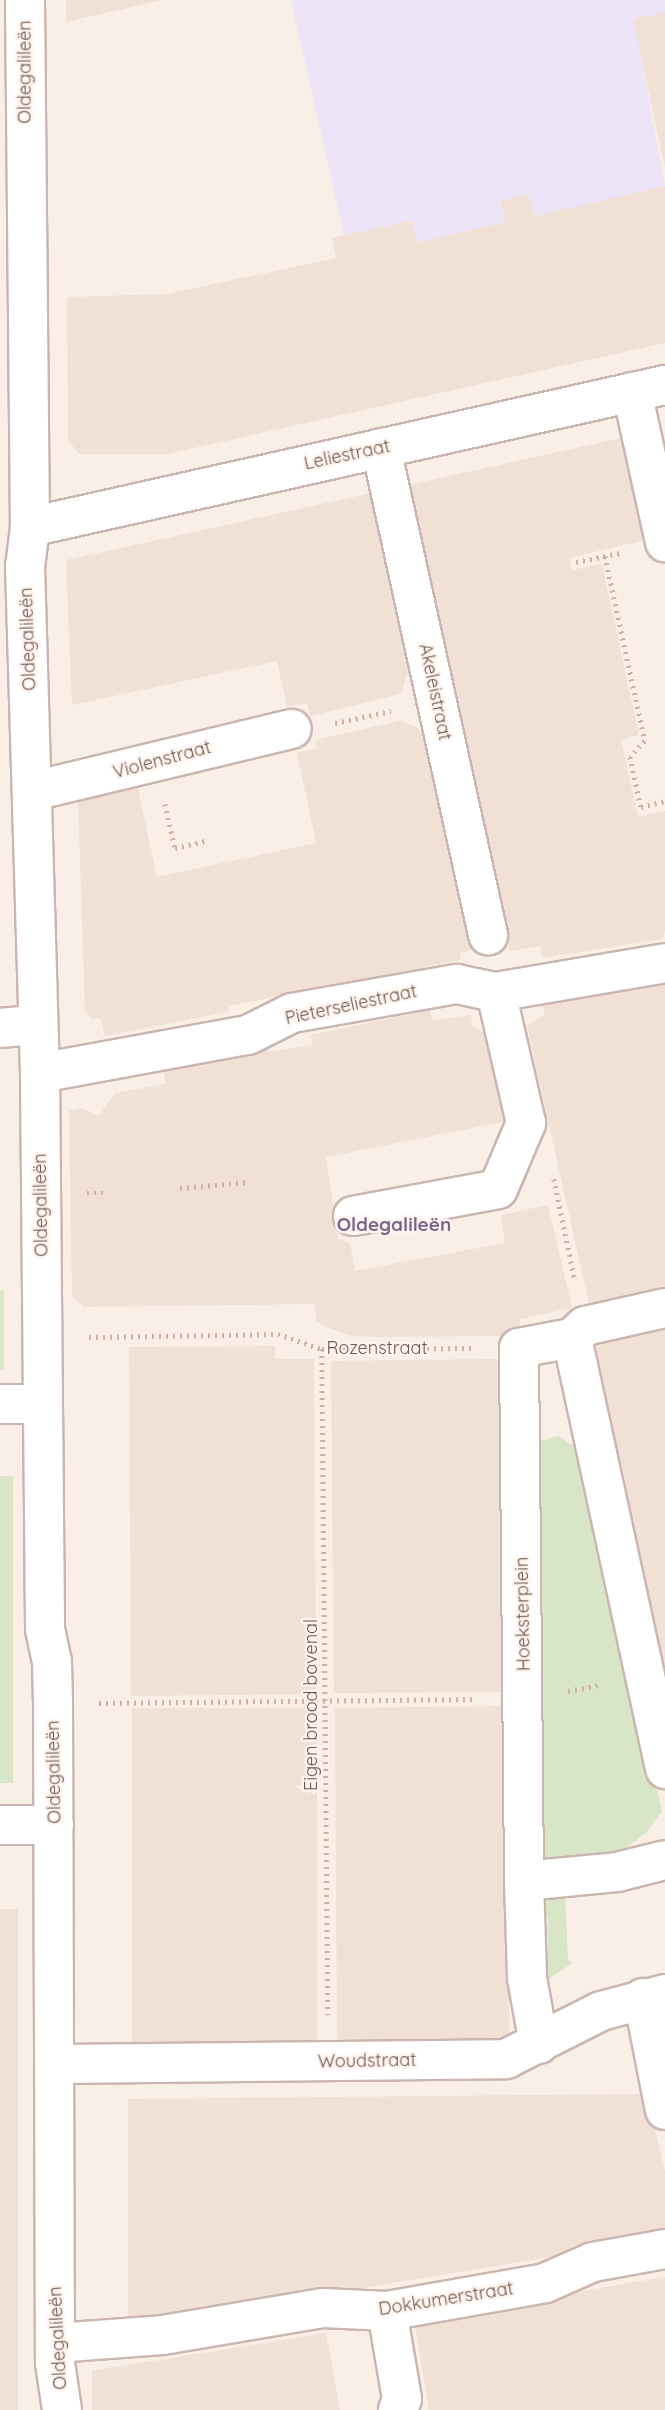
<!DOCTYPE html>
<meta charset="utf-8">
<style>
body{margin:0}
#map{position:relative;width:665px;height:2410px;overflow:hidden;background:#f9efe7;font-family:Quicksand,sans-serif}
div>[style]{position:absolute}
.residential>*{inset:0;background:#f0e0d6;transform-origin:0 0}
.education>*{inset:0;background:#ece3f6}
.green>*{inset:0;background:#d8e5c7;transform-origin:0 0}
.path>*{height:4.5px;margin-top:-2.25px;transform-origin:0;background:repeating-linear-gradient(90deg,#d0afa5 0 2px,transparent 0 7px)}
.roads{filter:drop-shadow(2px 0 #cab6ae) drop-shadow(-2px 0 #cab6ae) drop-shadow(0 2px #cab6ae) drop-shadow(0 -2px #cab6ae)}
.minor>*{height:38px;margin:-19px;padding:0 19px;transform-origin:19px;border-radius:19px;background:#fff}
span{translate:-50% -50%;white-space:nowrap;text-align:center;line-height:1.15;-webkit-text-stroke:5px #fdf4ed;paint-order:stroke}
.street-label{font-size:18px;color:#70554e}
.neighbourhood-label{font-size:19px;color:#7a668c;font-weight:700}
</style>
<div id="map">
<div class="residential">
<i style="clip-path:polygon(66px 0,162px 0,66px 22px)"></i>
<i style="clip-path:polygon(665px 12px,665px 168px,633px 19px)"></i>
<i style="clip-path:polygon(665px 186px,665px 343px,167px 454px,79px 454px,68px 440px,67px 297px,167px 294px,336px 258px,332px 238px,412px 220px,417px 242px,505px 222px,500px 201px,529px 193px,534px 215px)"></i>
<i style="clip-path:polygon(621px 438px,645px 540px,569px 558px,572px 570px,602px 564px,639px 735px,621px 740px,638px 816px,665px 811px,665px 931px,662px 939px,543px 958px,540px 946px,510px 951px,408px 485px)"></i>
<i style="clip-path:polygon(381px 491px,379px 531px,409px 666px,401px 694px,310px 716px,307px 703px,287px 707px,277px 661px,72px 705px,66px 560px)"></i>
<i style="clip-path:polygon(400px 721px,417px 727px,424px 736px,471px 950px,460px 953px,461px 960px,422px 967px,424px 979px,275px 1005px,274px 997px,229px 1006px,229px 1012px,105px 1036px,101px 1019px,92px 1019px,85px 1011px,78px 797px,137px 785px,157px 877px,316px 843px,297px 753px,317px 748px,315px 740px)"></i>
<i style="clip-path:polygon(665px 976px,665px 1288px,589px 1304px,527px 1026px,545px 1014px,541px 997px)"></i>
<i style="clip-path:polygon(430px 1010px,432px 1021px,471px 1015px,472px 1026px,489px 1036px,508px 1121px,326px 1157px,338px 1239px,350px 1243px,355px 1271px,505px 1243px,501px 1215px,548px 1205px,572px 1308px,520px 1319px,520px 1336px,372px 1337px,348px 1335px,324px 1326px,316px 1321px,315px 1304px,84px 1307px,72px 1297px,69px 1111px,82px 1108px,99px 1116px,115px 1093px,166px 1084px,163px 1066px,267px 1046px,269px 1052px,313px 1045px,311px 1035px)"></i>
<i style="clip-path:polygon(665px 1325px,665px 1664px,654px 1666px,586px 1353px,597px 1340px)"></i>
<i style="clip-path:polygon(275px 1346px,275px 1359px,314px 1359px,316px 1694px,131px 1696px,129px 1347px)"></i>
<i style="clip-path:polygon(495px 1359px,508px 1372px,510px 1692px,334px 1693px,331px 1361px)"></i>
<i style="clip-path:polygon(510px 1706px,509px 2033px,502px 2040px,337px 2041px,335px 1708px)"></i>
<i style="left:317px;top:1708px;width:334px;height:185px;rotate:90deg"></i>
<i style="left:0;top:1909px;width:18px;height:501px"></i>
<i style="clip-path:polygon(646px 2094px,665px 2171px,665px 2238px,128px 2327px,128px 2099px)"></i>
<i style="clip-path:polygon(665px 2277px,665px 2410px,429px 2410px,414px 2319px)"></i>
<i style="clip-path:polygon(326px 2333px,340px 2410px,92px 2410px,92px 2371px)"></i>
</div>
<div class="education">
<i style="clip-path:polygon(291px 0,665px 0,665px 12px,634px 19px,665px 186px,534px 216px,528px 193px,500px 201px,505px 222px,417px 242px,412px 220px,344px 235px)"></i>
</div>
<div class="green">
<i style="left:0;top:1291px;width:4px;height:79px"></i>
<i style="clip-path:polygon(558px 1436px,581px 1451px,662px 1811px,648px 1831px,617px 1855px,544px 1861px,538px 1856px,534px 1449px,541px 1441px)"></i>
<i style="left:0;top:1476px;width:13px;height:307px"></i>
<i style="clip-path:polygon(565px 1893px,568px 1960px,573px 1963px,542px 1983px,543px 1965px,548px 1964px,548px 1918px,536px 1915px,547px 1895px)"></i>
</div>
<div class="path">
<i style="left:605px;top:556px;width:189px;rotate:77.8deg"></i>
<i style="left:645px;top:741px;width:22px;rotate:133deg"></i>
<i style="left:630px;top:757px;width:51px;rotate:77.6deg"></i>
<i style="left:641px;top:807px;width:25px;rotate:-14deg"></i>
<i style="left:576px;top:562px;width:45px;rotate:-11.6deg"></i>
<i style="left:335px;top:723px;width:57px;rotate:-12.1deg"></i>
<i style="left:165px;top:804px;width:45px;rotate:77.2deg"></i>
<i style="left:175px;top:848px;width:32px;rotate:-13deg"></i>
<i style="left:554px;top:1179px;width:103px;rotate:78.3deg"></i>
<i style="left:180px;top:1188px;width:68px;rotate:-5deg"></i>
<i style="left:87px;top:1193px;width:18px"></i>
<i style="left:89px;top:1337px;width:189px;rotate:-0.9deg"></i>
<i style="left:278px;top:1334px;width:46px;rotate:18.8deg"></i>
<i style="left:322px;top:1349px;width:151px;rotate:-0.4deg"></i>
<i style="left:322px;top:1349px;width:666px;rotate:89.48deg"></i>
<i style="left:568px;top:1691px;width:33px;rotate:-11deg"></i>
<i style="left:99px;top:1703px;width:377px;rotate:-0.6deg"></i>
</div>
<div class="roads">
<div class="minor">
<i style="left:25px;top:0;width:527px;rotate:89.46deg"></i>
<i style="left:30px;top:527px;width:39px;rotate:97deg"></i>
<i style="left:25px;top:566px;width:507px;rotate:88.31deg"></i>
<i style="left:40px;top:1073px;width:556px;rotate:89.48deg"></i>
<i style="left:45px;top:1629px;width:34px;rotate:78deg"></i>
<i style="left:52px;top:1662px;width:41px;rotate:88.6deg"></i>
<i style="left:53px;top:1703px;width:660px;rotate:89.83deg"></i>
<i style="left:55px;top:2363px;width:48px;rotate:81.5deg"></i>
<i style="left:632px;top:392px;width:154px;rotate:77.6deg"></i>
<i style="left:381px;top:448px;width:499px;rotate:77.6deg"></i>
<i style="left:30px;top:527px;width:651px;rotate:-12.61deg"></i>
<i style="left:33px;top:791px;width:266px;rotate:-13.5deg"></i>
<i style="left:0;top:1028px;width:37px;rotate:-5deg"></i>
<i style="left:40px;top:1073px;width:211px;rotate:-10.4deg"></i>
<i style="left:248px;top:1035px;width:49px;rotate:-26.6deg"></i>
<i style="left:292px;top:1013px;width:168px;rotate:-10deg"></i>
<i style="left:457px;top:984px;width:40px;rotate:12deg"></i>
<i style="left:496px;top:992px;width:171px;rotate:-9.7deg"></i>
<i style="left:353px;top:1216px;width:147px;rotate:-10.5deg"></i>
<i style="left:498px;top:1189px;width:72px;rotate:-67deg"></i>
<i style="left:526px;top:1123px;width:134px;rotate:-102.9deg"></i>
<i style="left:665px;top:1308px;width:82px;rotate:167.3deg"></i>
<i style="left:585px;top:1326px;width:18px;rotate:137deg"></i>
<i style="left:572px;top:1338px;width:54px;rotate:169.3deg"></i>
<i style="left:519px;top:1348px;width:533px;rotate:89.46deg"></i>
<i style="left:524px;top:1881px;width:93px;rotate:-5.5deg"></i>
<i style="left:617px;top:1872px;width:49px;rotate:-14deg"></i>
<i style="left:572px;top:1338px;width:441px;rotate:77.8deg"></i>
<i style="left:0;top:1404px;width:43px"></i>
<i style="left:0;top:1825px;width:54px"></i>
<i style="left:524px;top:1881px;width:97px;rotate:88.2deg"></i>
<i style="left:527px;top:1978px;width:67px;rotate:79.7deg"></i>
<i style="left:643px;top:1998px;width:114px;rotate:78.9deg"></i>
<i style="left:55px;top:2064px;width:451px;rotate:-0.6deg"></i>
<i style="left:506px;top:2059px;width:106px;rotate:-26.8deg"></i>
<i style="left:601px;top:2011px;width:66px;rotate:-14.9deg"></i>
<i style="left:387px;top:2311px;width:89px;rotate:80.3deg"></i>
<i style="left:402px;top:2399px;width:12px;rotate:110deg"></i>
<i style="left:55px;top:2343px;width:108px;rotate:-4.2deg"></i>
<i style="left:163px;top:2335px;width:162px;rotate:-9.6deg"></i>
<i style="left:323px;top:2308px;width:64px;rotate:2.7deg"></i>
<i style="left:387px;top:2311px;width:160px;rotate:-10deg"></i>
<i style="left:545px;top:2283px;width:52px;rotate:-23.6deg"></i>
<i style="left:593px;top:2262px;width:73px;rotate:-10.2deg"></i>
</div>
</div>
<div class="street-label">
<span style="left:25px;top:72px;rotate:-90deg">Oldegalileën</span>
<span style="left:347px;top:455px;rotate:-12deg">Leliestraat</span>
<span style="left:28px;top:639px;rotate:-92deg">Oldegalileën</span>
<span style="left:435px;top:692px;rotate:78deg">Akeleistraat</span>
<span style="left:162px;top:760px;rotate:-15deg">Violenstraat</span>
<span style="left:351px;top:1005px;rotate:-12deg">Pieterseliestraat</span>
<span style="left:41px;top:1205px;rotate:-91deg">Oldegalileën</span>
<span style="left:377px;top:1348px">Rozenstraat</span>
<span style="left:523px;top:1614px;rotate:-91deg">Hoeksterplein</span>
<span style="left:311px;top:1705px;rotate:-90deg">Eigen brood bovenal</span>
<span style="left:54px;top:1772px;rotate:-91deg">Oldegalileën</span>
<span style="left:367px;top:2061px;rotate:-1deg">Woudstraat</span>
<span style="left:446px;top:2299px;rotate:-9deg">Dokkumerstraat</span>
<span style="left:58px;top:2338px;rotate:-93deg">Oldegalileën</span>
</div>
<div class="neighbourhood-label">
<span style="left:394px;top:1225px">Oldegalileën</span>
</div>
</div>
